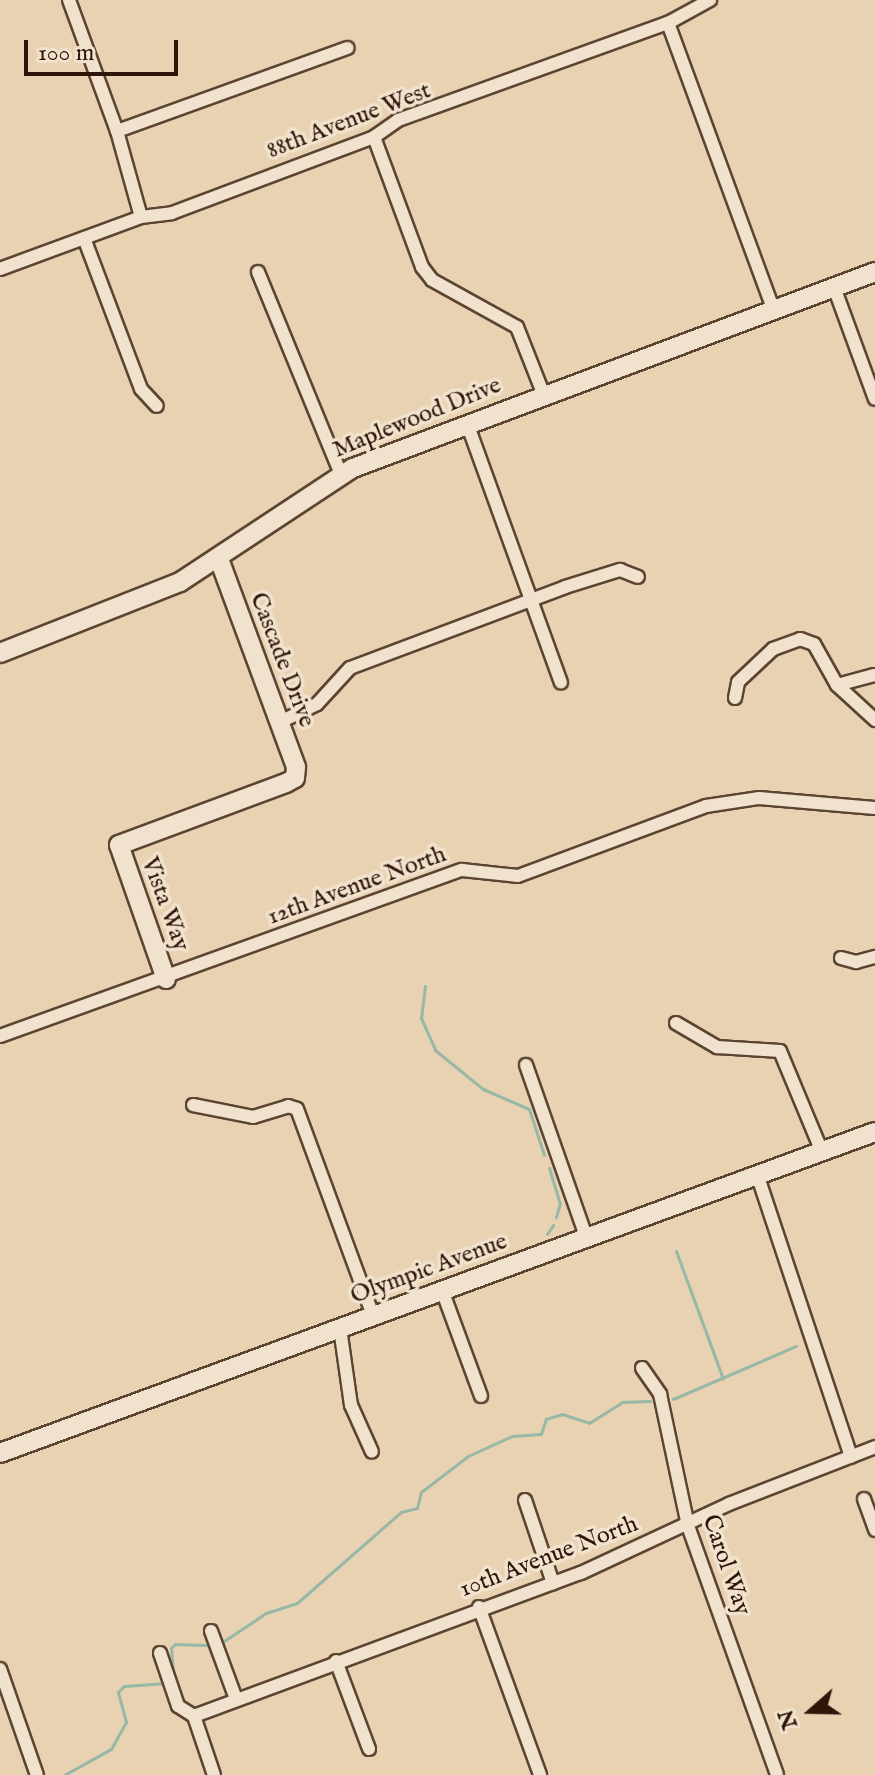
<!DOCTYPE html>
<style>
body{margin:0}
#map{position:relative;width:875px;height:1775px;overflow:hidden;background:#e8d2b2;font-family:"IM FELL English",serif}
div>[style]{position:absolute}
.stream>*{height:3px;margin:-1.5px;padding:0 1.5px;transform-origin:1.5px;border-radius:1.5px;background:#98b8a7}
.roads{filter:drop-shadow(2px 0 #5c4433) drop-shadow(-2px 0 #5c4433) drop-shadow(0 2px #5c4433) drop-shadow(0 -2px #5c4433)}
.street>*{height:12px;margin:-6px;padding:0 6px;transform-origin:6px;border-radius:6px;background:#f0e2cd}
.secondary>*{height:18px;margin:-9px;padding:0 9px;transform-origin:9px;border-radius:9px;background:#f0e2cd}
span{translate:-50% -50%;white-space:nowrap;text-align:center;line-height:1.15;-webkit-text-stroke:7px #f0e2cd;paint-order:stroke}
.street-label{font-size:24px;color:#2e1409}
.north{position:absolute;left:771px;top:1671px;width:80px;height:80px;-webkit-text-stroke:6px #f0e2cd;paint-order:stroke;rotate:250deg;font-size:22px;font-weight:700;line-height:32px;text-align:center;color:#2e1409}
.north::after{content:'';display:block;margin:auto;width:28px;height:36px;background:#2e1409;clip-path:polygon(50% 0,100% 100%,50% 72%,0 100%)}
.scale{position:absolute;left:24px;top:40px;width:154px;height:36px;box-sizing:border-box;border:4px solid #2e1409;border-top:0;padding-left:10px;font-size:24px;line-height:28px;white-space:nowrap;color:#2e1409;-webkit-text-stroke:6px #f0e2cd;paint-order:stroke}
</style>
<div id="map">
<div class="stream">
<i style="left:425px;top:986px;width:32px;rotate:97deg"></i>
<i style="left:421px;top:1018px;width:35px;rotate:66deg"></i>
<i style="left:435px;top:1050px;width:62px;rotate:39.1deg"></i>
<i style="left:483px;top:1089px;width:50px;rotate:23.5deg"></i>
<i style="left:529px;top:1109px;width:48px;rotate:71.9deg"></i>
<i style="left:549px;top:1168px;width:37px;rotate:73deg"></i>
<i style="left:560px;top:1203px;width:15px;rotate:106deg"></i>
<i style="left:547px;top:1234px;width:11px;rotate:-56deg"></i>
<i style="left:676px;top:1251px;width:136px;rotate:69.8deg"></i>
<i style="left:673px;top:1399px;width:134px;rotate:-23.3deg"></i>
<i style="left:221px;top:1643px;width:54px;rotate:-33.7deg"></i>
<i style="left:266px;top:1613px;width:33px;rotate:-18deg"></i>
<i style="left:297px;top:1603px;width:138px;rotate:-41.2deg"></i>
<i style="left:401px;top:1512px;width:16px;rotate:-14deg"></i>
<i style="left:417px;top:1508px;width:16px;rotate:-76deg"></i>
<i style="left:421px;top:1492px;width:59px;rotate:-37.5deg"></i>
<i style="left:468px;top:1456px;width:48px;rotate:-24.4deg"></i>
<i style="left:512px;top:1436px;width:29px;rotate:-4deg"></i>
<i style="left:541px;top:1434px;width:16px;rotate:-72deg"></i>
<i style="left:546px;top:1419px;width:17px;rotate:-17deg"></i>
<i style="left:562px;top:1414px;width:28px;rotate:18deg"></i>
<i style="left:589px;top:1423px;width:39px;rotate:-32deg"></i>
<i style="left:622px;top:1402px;width:28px;rotate:-2deg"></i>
<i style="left:173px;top:1674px;width:26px;rotate:-94deg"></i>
<i style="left:171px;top:1648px;width:6px;rotate:-45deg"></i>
<i style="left:175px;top:1644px;width:36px;rotate:2deg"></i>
<i style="left:64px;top:1775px;width:54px;rotate:-29deg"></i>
<i style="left:111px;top:1749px;width:31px;rotate:-61deg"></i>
<i style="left:126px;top:1722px;width:31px;rotate:-105deg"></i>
<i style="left:118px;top:1692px;width:8px;rotate:-45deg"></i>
<i style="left:124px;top:1686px;width:39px;rotate:-4deg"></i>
</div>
<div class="roads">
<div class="street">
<i style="left:69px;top:0;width:140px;rotate:69.9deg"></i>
<i style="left:117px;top:131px;width:89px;rotate:74.4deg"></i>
<i style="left:668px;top:23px;width:305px;rotate:69.8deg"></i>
<i style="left:117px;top:131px;width:245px;rotate:-19.8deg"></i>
<i style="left:374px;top:137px;width:139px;rotate:69.7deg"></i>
<i style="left:422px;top:267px;width:16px;rotate:52deg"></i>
<i style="left:432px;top:280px;width:97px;rotate:28.9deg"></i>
<i style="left:517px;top:327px;width:71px;rotate:68.5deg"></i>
<i style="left:84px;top:238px;width:161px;rotate:69.3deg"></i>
<i style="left:141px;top:389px;width:23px;rotate:47deg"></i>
<i style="left:0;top:269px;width:150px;rotate:-20.2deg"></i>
<i style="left:141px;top:217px;width:31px;rotate:-7deg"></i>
<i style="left:172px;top:213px;width:216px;rotate:-20.6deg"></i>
<i style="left:374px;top:137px;width:29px;rotate:-35deg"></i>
<i style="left:398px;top:120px;width:287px;rotate:-19.8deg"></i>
<i style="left:668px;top:23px;width:48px;rotate:-28.7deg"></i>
<i style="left:258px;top:272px;width:218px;rotate:67.7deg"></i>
<i style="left:834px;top:287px;width:119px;rotate:69.9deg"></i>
<i style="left:467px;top:423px;width:276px;rotate:70.1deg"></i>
<i style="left:837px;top:685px;width:39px;rotate:-15deg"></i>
<i style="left:735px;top:698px;width:16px;rotate:-79deg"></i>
<i style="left:738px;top:682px;width:48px;rotate:-43.3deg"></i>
<i style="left:773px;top:649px;width:29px;rotate:-20deg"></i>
<i style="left:800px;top:639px;width:15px;rotate:20deg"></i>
<i style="left:814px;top:644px;width:47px;rotate:60.7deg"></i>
<i style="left:837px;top:685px;width:52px;rotate:42.6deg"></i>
<i style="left:280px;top:722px;width:41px;rotate:-25.9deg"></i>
<i style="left:317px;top:704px;width:49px;rotate:-47.5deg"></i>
<i style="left:350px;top:668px;width:230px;rotate:-20.6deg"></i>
<i style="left:565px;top:587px;width:58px;rotate:-17.2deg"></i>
<i style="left:620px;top:570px;width:19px;rotate:21deg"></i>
<i style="left:841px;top:958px;width:16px;rotate:15deg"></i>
<i style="left:856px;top:962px;width:20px;rotate:-15deg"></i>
<i style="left:676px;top:1023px;width:48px;rotate:30.3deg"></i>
<i style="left:717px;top:1047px;width:63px;rotate:3.6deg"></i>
<i style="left:780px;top:1051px;width:109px;rotate:67.4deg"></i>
<i style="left:0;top:1036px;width:491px;rotate:-19.8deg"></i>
<i style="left:462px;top:870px;width:56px;rotate:6.1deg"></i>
<i style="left:518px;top:876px;width:201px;rotate:-20.4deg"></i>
<i style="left:706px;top:806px;width:54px;rotate:-8.6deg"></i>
<i style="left:759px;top:798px;width:116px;rotate:4.9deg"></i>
<i style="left:526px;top:1065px;width:181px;rotate:70.7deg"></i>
<i style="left:193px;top:1105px;width:61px;rotate:11.3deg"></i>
<i style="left:253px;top:1117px;width:37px;rotate:-17deg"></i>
<i style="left:288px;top:1106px;width:9px;rotate:18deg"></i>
<i style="left:297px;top:1109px;width:221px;rotate:69.8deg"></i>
<i style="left:757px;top:1174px;width:298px;rotate:71.6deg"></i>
<i style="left:442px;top:1290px;width:113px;rotate:69.8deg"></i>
<i style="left:340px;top:1328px;width:78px;rotate:81.9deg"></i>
<i style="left:351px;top:1405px;width:51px;rotate:65.9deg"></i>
<i style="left:642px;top:1368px;width:32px;rotate:55deg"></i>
<i style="left:660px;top:1394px;width:135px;rotate:78deg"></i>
<i style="left:688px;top:1526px;width:264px;rotate:70.3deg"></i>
<i style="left:864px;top:1499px;width:33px;rotate:70deg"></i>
<i style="left:525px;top:1500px;width:88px;rotate:71.4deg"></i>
<i style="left:479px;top:1607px;width:179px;rotate:70deg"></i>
<i style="left:211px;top:1631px;width:72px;rotate:69.8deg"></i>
<i style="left:160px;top:1653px;width:56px;rotate:71.2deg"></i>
<i style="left:178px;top:1706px;width:19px;rotate:32deg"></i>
<i style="left:336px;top:1661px;width:94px;rotate:69.4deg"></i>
<i style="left:0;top:1669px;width:112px;rotate:70.8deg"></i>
<i style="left:194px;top:1716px;width:413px;rotate:-20.3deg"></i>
<i style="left:581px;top:1573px;width:163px;rotate:-25deg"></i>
<i style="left:729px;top:1504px;width:157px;rotate:-21.3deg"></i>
<i style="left:194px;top:1716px;width:62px;rotate:71.3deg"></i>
</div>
<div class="secondary">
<i style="left:0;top:653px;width:193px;rotate:-21.5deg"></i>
<i style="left:180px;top:582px;width:207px;rotate:-33.4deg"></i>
<i style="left:353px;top:468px;width:558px;rotate:-20.58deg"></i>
<i style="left:166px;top:979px;width:142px;rotate:-109.3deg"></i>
<i style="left:119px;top:845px;width:178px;rotate:-20.4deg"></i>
<i style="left:286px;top:783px;width:10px;rotate:-29deg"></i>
<i style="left:295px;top:778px;width:11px;rotate:-85deg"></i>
<i style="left:296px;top:767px;width:222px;rotate:-110.3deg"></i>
<i style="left:0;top:1453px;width:932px;rotate:-20.15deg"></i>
</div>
</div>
<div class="street-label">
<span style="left:349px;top:121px;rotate:-21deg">88th Avenue West</span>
<span style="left:417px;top:418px;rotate:-22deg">Maplewood Drive</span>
<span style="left:282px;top:660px;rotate:69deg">Cascade Drive</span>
<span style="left:357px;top:886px;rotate:-20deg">12th Avenue North</span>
<span style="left:165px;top:904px;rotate:70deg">Vista Way</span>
<span style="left:429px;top:1269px;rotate:-20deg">Olympic Avenue</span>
<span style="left:549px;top:1557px;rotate:-21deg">10th Avenue North</span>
<span style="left:726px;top:1565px;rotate:71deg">Carol Way</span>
</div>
<div class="north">N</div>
<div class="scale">100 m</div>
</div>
